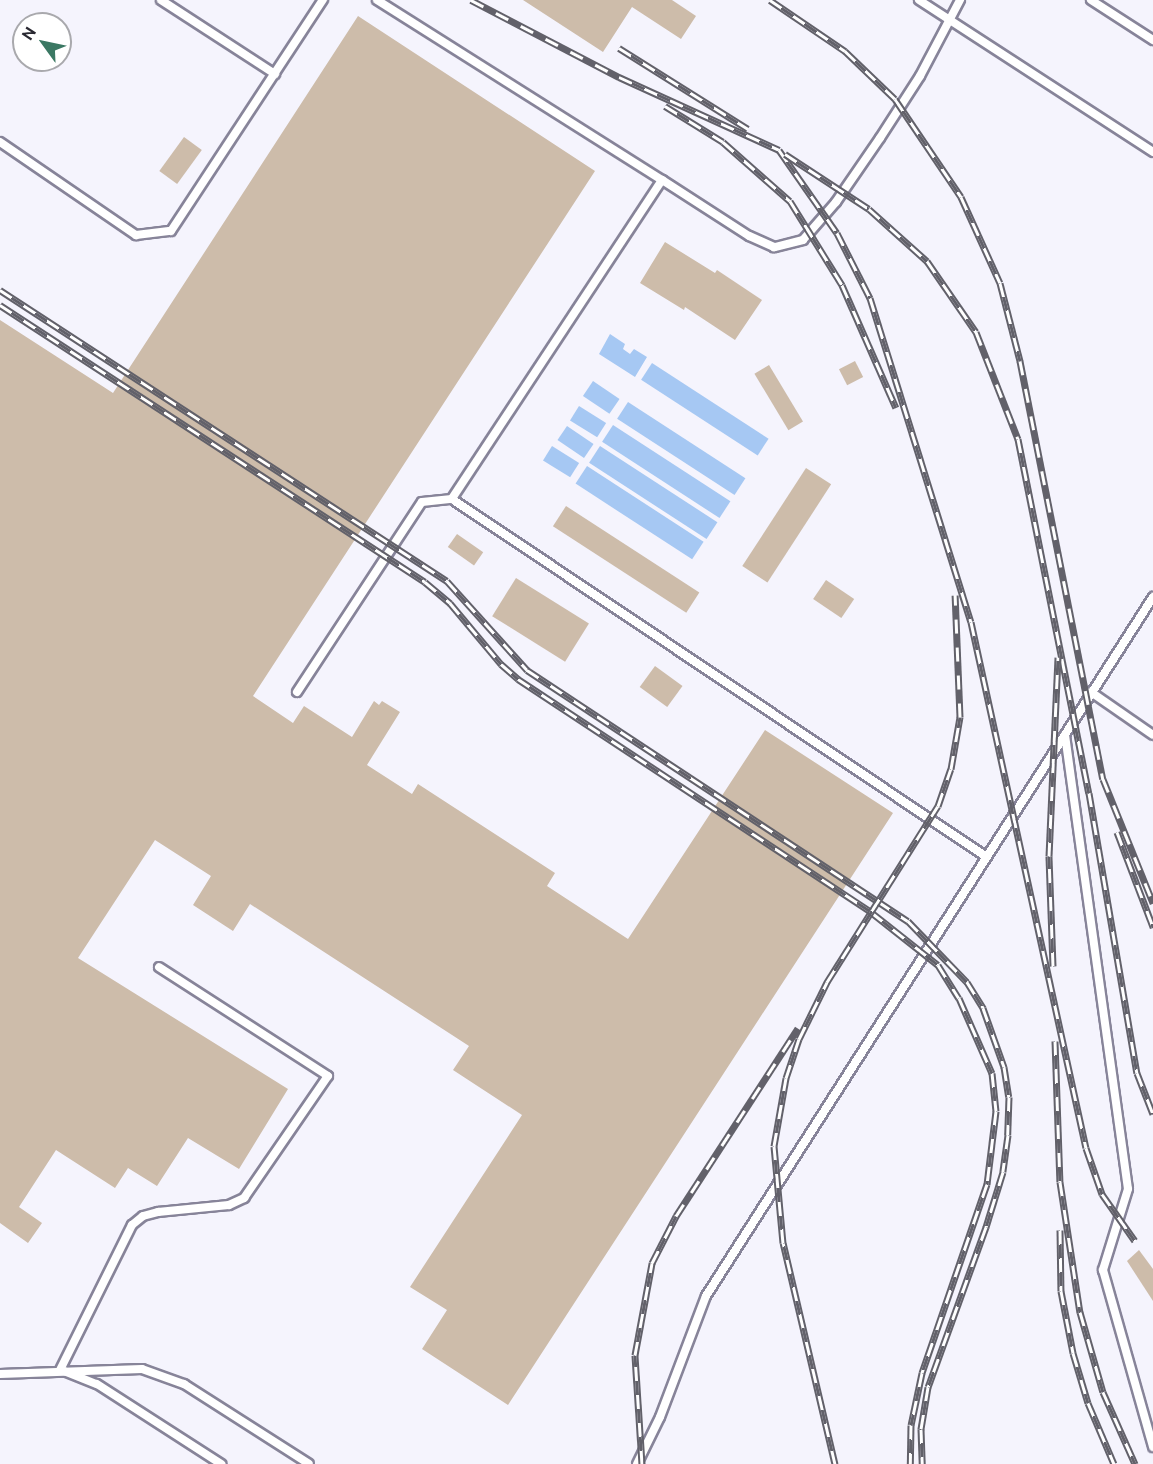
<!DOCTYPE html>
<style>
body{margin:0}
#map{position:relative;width:1153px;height:1464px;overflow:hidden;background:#f5f4fd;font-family:Ubuntu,sans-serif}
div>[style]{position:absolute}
.water>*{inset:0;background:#a6c8f3;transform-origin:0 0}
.building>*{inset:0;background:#cdbcaa;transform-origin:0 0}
.roads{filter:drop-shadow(2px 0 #878499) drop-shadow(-2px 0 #878499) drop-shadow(0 2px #878499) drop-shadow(0 -2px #878499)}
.lane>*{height:8px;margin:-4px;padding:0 4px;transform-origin:4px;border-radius:4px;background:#fff}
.rail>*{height:7px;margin-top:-3.5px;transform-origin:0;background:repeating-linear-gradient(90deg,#fff 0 14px,#62616a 0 28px);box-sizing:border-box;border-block:2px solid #62616a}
span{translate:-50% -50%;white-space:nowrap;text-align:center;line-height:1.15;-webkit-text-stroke:4.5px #fff;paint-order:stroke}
.north{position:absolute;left:12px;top:12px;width:60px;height:60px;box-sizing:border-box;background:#fff;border:2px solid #a9a9ad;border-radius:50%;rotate:303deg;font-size:16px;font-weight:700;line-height:24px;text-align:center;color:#292831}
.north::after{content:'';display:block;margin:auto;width:21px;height:27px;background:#3b7863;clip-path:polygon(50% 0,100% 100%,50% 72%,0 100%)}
</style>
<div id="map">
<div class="water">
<i style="clip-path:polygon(610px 334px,625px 344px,623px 349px,630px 354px,634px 349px,647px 357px,635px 377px,599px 354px)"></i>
<i style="left:652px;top:363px;width:139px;height:20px;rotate:33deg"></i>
<i style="left:593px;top:381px;width:32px;height:18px;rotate:34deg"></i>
<i style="left:628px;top:402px;width:140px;height:20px;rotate:33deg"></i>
<i style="left:579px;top:406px;width:32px;height:17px;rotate:32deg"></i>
<i style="left:613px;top:425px;width:140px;height:20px;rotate:33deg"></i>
<i style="left:567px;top:426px;width:32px;height:17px;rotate:34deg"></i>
<i style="left:552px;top:446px;width:32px;height:17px;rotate:32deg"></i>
<i style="left:600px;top:446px;width:140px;height:20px;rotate:33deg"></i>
<i style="left:587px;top:466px;width:139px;height:21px;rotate:33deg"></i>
</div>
<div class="building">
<i style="clip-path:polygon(523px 0,672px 0,696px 16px,681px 39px,632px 7px,603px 52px)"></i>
<i style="clip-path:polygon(358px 16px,595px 171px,253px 696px,293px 723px,304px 706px,352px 737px,374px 701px,379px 705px,382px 701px,400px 712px,367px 765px,412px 794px,418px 784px,555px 873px,547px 886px,628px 939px,765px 730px,893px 813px,508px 1405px,422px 1349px,447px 1310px,410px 1287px,522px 1115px,453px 1070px,469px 1046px,250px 904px,233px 931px,193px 905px,211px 876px,155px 840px,78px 958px,288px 1089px,239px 1169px,188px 1138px,157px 1186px,128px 1168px,115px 1188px,56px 1150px,19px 1207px,42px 1223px,28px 1243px,0 1223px,0 320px,113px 393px)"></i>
<i style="left:184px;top:137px;width:22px;height:42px;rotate:36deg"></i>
<i style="clip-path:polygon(665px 242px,715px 273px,717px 270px,762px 300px,735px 340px,685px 307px,684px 310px,640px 283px)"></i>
<i style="left:855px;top:361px;width:18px;height:18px;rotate:63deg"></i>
<i style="left:769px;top:365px;width:66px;height:17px;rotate:59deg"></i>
<i style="left:806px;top:468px;width:30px;height:117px;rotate:33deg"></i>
<i style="left:566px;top:506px;width:159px;height:24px;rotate:33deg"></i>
<i style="left:457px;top:534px;width:32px;height:16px;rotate:35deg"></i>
<i style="left:516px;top:578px;width:86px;height:45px;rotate:32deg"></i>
<i style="left:826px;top:580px;width:34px;height:23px;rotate:34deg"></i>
<i style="left:655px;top:666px;width:34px;height:26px;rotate:36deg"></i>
<i style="clip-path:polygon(1139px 1250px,1153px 1269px,1153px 1301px,1127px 1261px)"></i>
</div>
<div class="roads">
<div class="lane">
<i style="left:161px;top:0;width:136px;rotate:33deg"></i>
<i style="left:377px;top:0;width:337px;rotate:32.3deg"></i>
<i style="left:919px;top:0;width:279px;rotate:33deg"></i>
<i style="left:960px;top:0;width:86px;rotate:117.8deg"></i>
<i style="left:920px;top:76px;width:74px;rotate:122.8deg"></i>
<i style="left:880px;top:138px;width:78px;rotate:124.5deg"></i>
<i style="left:836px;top:202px;width:50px;rotate:131deg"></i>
<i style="left:803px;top:240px;width:30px;rotate:166deg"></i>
<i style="left:774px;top:247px;width:27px;rotate:-156deg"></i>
<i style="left:749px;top:236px;width:103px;rotate:-147.2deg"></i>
<i style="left:662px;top:180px;width:382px;rotate:123.4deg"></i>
<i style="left:452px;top:499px;width:642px;rotate:33.81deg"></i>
<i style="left:1091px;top:0;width:74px;rotate:32.8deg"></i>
<i style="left:0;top:142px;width:165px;rotate:34.4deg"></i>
<i style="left:136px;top:235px;width:35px;rotate:-7deg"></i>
<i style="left:171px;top:231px;width:277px;rotate:-56.7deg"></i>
<i style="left:297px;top:692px;width:227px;rotate:-56.7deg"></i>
<i style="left:422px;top:502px;width:30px;rotate:-6deg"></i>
<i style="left:1091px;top:692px;width:75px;rotate:34.7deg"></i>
<i style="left:1065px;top:735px;width:458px;rotate:82.1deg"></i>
<i style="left:1128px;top:1189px;width:85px;rotate:107.2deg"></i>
<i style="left:1103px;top:1270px;width:184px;rotate:74.2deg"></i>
<i style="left:60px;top:1370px;width:162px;rotate:-63.6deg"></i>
<i style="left:132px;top:1225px;width:14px;rotate:-39deg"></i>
<i style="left:143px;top:1216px;width:16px;rotate:-15deg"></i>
<i style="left:158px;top:1212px;width:71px;rotate:-5.6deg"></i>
<i style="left:229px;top:1205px;width:17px;rotate:-25deg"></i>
<i style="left:244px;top:1198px;width:148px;rotate:-55.5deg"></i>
<i style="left:328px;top:1076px;width:201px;rotate:-147.2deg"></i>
<i style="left:64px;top:1371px;width:35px;rotate:22deg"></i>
<i style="left:97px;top:1384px;width:148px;rotate:32.8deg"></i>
<i style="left:0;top:1374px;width:142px;rotate:-2deg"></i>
<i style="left:142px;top:1369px;width:45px;rotate:19.7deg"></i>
<i style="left:184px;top:1384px;width:148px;rotate:32.6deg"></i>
<i style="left:637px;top:1464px;width:52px;rotate:-63.9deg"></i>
<i style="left:660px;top:1417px;width:129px;rotate:-69.2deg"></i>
<i style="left:706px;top:1296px;width:830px;rotate:-57.4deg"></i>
</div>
</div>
<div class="rail">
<i style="left:471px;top:0;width:167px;rotate:27.5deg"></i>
<i style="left:619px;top:77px;width:176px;rotate:24.5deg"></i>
<i style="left:779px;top:150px;width:101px;rotate:55.1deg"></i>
<i style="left:837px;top:233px;width:73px;rotate:63.1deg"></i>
<i style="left:870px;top:298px;width:339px;rotate:72.7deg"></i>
<i style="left:971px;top:622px;width:538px;rotate:77.67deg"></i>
<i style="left:1086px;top:1148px;width:49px;rotate:70.8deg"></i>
<i style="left:1102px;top:1194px;width:57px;rotate:54.9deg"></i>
<i style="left:770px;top:0;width:91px;rotate:34.2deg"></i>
<i style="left:845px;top:51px;width:69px;rotate:43.8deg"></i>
<i style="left:895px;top:99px;width:118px;rotate:56deg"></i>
<i style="left:961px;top:197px;width:94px;rotate:65.6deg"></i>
<i style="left:1000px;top:283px;width:81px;rotate:75.6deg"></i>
<i style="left:1020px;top:361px;width:426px;rotate:78.8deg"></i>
<i style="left:1103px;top:779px;width:134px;rotate:68deg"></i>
<i style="left:619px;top:48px;width:152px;rotate:32.1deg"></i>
<i style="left:665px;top:106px;width:68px;rotate:31.8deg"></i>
<i style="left:723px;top:142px;width:89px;rotate:41.4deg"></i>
<i style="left:790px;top:201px;width:99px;rotate:58.2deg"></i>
<i style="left:842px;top:285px;width:134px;rotate:66.3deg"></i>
<i style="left:785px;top:154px;width:100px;rotate:33.2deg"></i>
<i style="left:869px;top:209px;width:78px;rotate:41.9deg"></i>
<i style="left:927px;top:261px;width:86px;rotate:55.4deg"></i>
<i style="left:976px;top:332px;width:115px;rotate:68.6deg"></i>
<i style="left:1018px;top:439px;width:361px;rotate:78.7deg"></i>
<i style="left:1089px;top:793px;width:284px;rotate:80.3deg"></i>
<i style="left:1137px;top:1073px;width:44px;rotate:68.7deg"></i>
<i style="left:0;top:290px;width:533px;rotate:33.06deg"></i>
<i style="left:447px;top:581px;width:120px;rotate:48deg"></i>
<i style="left:527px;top:670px;width:456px;rotate:33.4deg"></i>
<i style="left:908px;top:921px;width:85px;rotate:46deg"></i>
<i style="left:967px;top:982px;width:31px;rotate:58deg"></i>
<i style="left:983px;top:1008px;width:63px;rotate:70.4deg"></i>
<i style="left:1004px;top:1067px;width:30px;rotate:81deg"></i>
<i style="left:1009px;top:1097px;width:38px;rotate:92deg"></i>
<i style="left:1008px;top:1135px;width:37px;rotate:98deg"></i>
<i style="left:1003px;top:1172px;width:58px;rotate:107.2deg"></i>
<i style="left:986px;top:1227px;width:170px;rotate:109.9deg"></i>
<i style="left:928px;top:1387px;width:43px;rotate:99.5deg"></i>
<i style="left:921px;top:1429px;width:35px;rotate:88deg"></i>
<i style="left:0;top:305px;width:507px;rotate:33.09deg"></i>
<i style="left:425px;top:582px;width:33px;rotate:40deg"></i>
<i style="left:450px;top:603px;width:80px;rotate:50.1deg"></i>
<i style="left:501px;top:664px;width:23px;rotate:41deg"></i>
<i style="left:518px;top:679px;width:423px;rotate:33.4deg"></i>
<i style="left:871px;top:912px;width:85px;rotate:38.3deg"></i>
<i style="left:938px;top:965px;width:39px;rotate:58deg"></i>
<i style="left:959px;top:998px;width:82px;rotate:66.3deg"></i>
<i style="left:992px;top:1073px;width:38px;rotate:84deg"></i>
<i style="left:996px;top:1111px;width:74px;rotate:97deg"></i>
<i style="left:987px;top:1184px;width:200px;rotate:109deg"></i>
<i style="left:922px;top:1373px;width:53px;rotate:101.9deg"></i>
<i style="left:911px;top:1425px;width:39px;rotate:91deg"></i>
<i style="left:1117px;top:832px;width:102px;rotate:69.2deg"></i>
<i style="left:1053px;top:966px;width:110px;rotate:-92.1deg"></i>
<i style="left:1049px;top:856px;width:199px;rotate:-87.4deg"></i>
<i style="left:1055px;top:1041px;width:141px;rotate:88deg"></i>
<i style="left:1060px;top:1182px;width:132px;rotate:81.3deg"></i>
<i style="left:1080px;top:1312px;width:83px;rotate:74deg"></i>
<i style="left:1103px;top:1392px;width:79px;rotate:66deg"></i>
<i style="left:1060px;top:1230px;width:61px;rotate:89.1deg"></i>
<i style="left:1061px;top:1291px;width:63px;rotate:79deg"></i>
<i style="left:1073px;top:1353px;width:52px;rotate:73.3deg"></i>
<i style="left:1088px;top:1403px;width:66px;rotate:66.9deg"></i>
<i style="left:642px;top:1464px;width:109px;rotate:-93.7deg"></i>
<i style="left:635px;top:1355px;width:94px;rotate:-79.5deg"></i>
<i style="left:652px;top:1263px;width:53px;rotate:-62.9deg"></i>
<i style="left:676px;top:1216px;width:224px;rotate:-57deg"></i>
<i style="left:835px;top:1464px;width:227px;rotate:-103.2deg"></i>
<i style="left:783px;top:1243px;width:97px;rotate:-95.3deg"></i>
<i style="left:774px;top:1146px;width:69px;rotate:-80deg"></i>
<i style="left:786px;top:1078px;width:41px;rotate:-71.6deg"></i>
<i style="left:799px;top:1039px;width:64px;rotate:-63.8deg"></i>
<i style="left:827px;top:982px;width:208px;rotate:-57.8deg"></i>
<i style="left:938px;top:806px;width:39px;rotate:-71deg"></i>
<i style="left:951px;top:769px;width:53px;rotate:-80.2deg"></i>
<i style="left:960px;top:717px;width:122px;rotate:-92.3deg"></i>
</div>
<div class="north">N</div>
</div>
